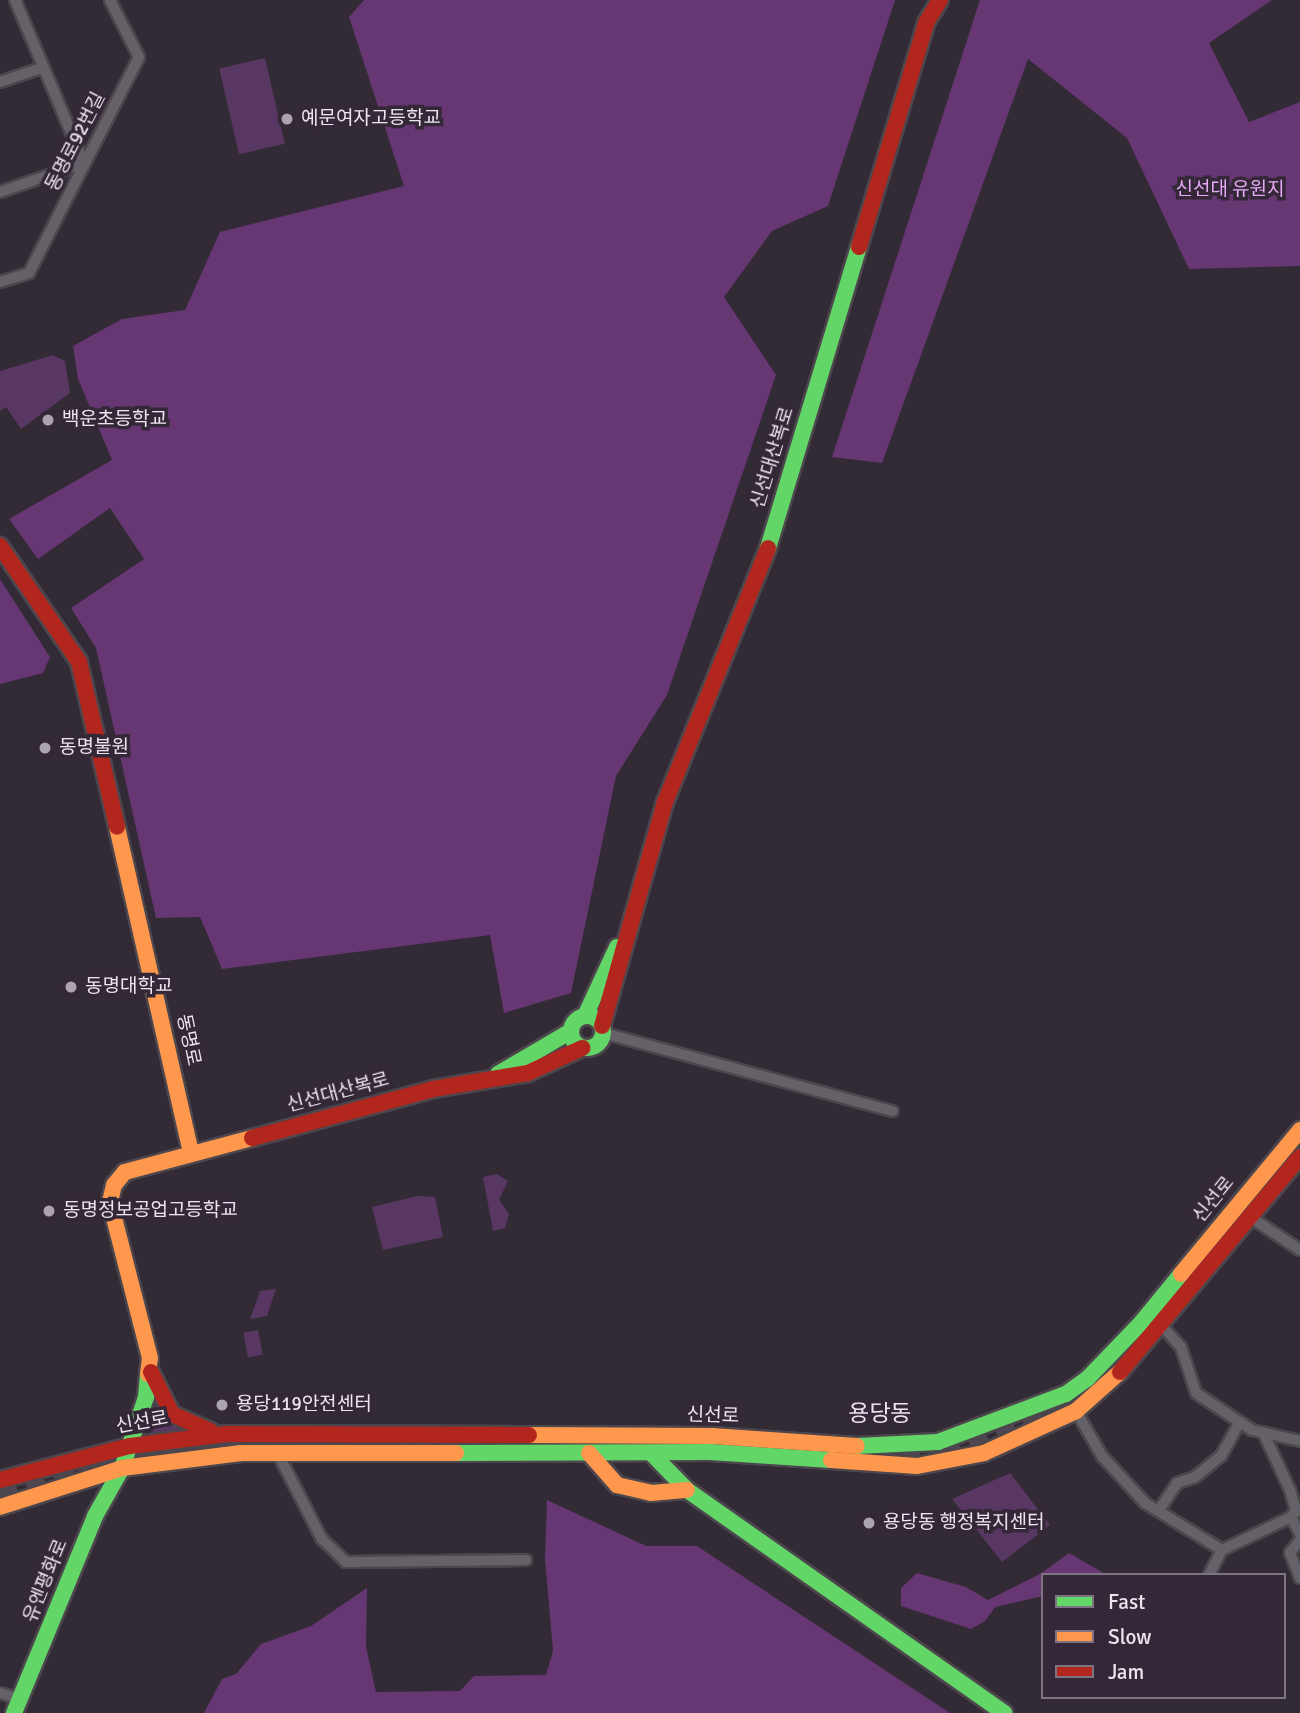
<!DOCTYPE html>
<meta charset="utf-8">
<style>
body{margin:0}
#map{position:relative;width:1300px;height:1713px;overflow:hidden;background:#322a34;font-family:Signika,"Noto Sans KR",sans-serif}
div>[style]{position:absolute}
.green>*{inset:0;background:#593763;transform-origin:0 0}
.forest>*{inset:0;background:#663773}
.highway-tunnel>*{height:19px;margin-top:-9.5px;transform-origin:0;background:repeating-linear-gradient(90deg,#4e4650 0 19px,transparent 0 29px)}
.roads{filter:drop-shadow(2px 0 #4c464d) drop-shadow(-2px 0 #4c464d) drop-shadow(0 2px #4c464d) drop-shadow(0 -2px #4c464d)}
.street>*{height:10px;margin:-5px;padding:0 5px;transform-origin:5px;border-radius:5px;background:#666068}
.fast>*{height:16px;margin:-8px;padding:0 8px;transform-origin:8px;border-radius:8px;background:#63d668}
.fast>.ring{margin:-8px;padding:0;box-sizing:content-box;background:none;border:16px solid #63d668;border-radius:50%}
.slow>*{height:16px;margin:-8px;padding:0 8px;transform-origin:8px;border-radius:8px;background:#ff974d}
.jam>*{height:16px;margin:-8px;padding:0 8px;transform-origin:8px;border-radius:8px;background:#b3261e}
.dots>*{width:19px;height:19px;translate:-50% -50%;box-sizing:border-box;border:4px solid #342737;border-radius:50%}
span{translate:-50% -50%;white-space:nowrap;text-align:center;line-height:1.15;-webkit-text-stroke:7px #342737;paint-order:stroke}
.poi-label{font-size:19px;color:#ece4ee}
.left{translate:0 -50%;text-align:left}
.street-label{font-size:19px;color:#ece4ee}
.park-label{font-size:19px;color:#e4a9f5}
.quarter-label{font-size:23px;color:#ece4ee}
.legend{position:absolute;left:1041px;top:1573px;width:245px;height:126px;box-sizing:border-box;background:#342737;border:2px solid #7e7380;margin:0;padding:9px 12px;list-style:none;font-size:21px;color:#ece4ee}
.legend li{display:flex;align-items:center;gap:14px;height:35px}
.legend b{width:35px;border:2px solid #7e7380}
</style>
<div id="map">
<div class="green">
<i style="left:265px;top:58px;width:88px;height:47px;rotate:77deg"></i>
<i style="clip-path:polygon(53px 355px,65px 361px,70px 393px,21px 429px,6px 407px,0 411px,0 371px)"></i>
<i style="clip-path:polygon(497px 1174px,508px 1181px,499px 1200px,509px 1214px,505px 1228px,493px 1231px,483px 1177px)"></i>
<i style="clip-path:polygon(417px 1196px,435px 1197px,443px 1237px,383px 1250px,372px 1207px)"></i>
<i style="clip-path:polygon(276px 1289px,267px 1316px,250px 1319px,260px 1291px)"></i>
<i style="left:258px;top:1330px;width:25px;height:15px;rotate:79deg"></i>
<i style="clip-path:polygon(155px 1403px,180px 1431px,151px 1433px)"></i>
<i style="clip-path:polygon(1010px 1473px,1050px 1525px,1002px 1562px,952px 1499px)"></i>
</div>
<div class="forest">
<i style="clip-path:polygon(364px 0,895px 0,828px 206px,772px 231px,724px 297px,776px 375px,667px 695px,616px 776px,571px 993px,504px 1013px,490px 935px,222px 969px,200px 917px,156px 918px,96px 648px,71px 608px,144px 559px,110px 508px,38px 559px,9px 519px,112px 460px,78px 379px,73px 346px,122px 319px,185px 310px,220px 232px,404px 186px,349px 17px)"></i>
<i style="clip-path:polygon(980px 0,1272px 0,1209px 43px,1249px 122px,1300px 102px,1300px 266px,1189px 269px,1127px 138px,1028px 59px,882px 463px,832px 457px)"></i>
<i style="clip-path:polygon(0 579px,50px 657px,43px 673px,0 684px)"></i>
<i style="clip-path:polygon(547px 1500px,646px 1546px,697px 1546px,950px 1713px,204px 1713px,222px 1679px,236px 1674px,261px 1644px,311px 1626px,367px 1588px,366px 1647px,376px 1692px,460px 1691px,474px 1676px,546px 1675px,553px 1651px,545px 1559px)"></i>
<i style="clip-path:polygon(1069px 1553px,1107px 1575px,1043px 1575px,1043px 1596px,995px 1607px,985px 1621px,971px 1629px,901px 1606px,901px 1588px,917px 1573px,966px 1587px,988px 1600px,1040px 1574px)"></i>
</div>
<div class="highway-tunnel">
<i style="left:582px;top:1443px;width:74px;rotate:1.5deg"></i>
<i style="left:872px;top:1452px;width:69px;rotate:-1.7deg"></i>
<i style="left:941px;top:1450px;width:128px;rotate:-20.6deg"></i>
<i style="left:1061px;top:1405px;width:28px;rotate:-39deg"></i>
<i style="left:139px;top:1460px;width:72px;rotate:-8deg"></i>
<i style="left:0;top:1498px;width:100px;rotate:-16.3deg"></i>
</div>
<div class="roads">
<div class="street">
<i style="left:0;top:82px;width:46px;rotate:-18.8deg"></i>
<i style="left:0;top:192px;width:89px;rotate:-19deg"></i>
<i style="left:84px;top:163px;width:177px;rotate:-112.9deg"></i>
<i style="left:0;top:282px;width:30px;rotate:-17deg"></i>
<i style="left:29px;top:273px;width:242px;rotate:-63deg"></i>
<i style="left:139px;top:57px;width:64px;rotate:-117deg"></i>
<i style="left:603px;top:1033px;width:300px;rotate:15.1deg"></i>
<i style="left:1250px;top:1217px;width:60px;rotate:33.4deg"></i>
<i style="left:1162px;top:1326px;width:28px;rotate:48deg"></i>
<i style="left:1181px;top:1347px;width:48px;rotate:71.9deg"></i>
<i style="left:1196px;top:1393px;width:67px;rotate:33.5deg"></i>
<i style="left:1252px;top:1430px;width:49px;rotate:12.9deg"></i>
<i style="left:1076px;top:1411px;width:52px;rotate:60deg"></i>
<i style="left:1102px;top:1456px;width:64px;rotate:47.5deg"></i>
<i style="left:1145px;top:1503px;width:90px;rotate:31.4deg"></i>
<i style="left:1263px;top:1432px;width:64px;rotate:65deg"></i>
<i style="left:1290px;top:1490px;width:22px;rotate:74deg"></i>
<i style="left:1296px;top:1511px;width:8px;rotate:130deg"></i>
<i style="left:277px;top:1452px;width:98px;rotate:62.7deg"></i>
<i style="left:322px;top:1539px;width:33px;rotate:44deg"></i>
<i style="left:346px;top:1562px;width:180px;rotate:-0.6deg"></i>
<i style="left:1159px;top:1510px;width:32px;rotate:-56deg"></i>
<i style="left:1177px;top:1483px;width:19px;rotate:-18deg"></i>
<i style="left:1195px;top:1477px;width:33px;rotate:-39deg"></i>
<i style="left:1221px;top:1456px;width:39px;rotate:-61deg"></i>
<i style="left:1300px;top:1540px;width:16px;rotate:128deg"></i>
<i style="left:1290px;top:1553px;width:27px;rotate:68deg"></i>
<i style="left:1222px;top:1550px;width:76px;rotate:-25.6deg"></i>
<i style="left:1291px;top:1517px;width:19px;rotate:62deg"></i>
<i style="left:1209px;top:1575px;width:28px;rotate:-63deg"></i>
<i style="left:0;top:1693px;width:21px;rotate:17deg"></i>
</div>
<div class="fast">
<i style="left:768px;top:548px;width:314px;rotate:-73.2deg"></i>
<i style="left:585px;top:1016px;width:76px;rotate:-65.1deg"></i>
<i class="ring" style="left:571px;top:1016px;width:16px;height:16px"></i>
<i style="left:498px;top:1074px;width:85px;rotate:-30.5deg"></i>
<i style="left:857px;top:1446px;width:81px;rotate:-2.8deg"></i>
<i style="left:938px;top:1442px;width:137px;rotate:-20.6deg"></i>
<i style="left:1066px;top:1394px;width:26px;rotate:-36deg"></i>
<i style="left:1087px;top:1379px;width:76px;rotate:-46.1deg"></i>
<i style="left:1140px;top:1324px;width:65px;rotate:-50.6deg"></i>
<i style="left:456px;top:1453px;width:254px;rotate:-0.2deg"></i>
<i style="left:710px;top:1452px;width:121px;rotate:3.8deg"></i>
<i style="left:653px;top:1455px;width:49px;rotate:45.8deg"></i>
<i style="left:687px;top:1490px;width:388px;rotate:35.1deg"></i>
<i style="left:14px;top:1713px;width:213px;rotate:-67.6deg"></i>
<i style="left:95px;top:1516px;width:55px;rotate:-60.6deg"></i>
<i style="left:122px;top:1468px;width:75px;rotate:-71.3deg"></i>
<i style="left:146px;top:1397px;width:23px;rotate:-85deg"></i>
</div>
<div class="slow">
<i style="left:117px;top:827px;width:334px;rotate:77.2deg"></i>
<i style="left:1181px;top:1274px;width:187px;rotate:-50.4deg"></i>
<i style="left:148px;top:1374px;width:16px;rotate:-83deg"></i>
<i style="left:150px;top:1358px;width:161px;rotate:-104.4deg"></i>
<i style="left:110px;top:1202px;width:17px;rotate:-77deg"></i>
<i style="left:114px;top:1185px;width:17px;rotate:-50deg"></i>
<i style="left:125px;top:1172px;width:131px;rotate:-15deg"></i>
<i style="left:529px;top:1435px;width:183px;rotate:0.3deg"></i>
<i style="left:712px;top:1436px;width:145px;rotate:3.9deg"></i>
<i style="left:589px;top:1453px;width:43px;rotate:48.8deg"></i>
<i style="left:617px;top:1485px;width:35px;rotate:13deg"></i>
<i style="left:651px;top:1493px;width:36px;rotate:-5deg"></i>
<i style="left:831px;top:1460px;width:86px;rotate:4deg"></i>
<i style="left:917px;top:1466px;width:68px;rotate:-11deg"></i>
<i style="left:984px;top:1453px;width:101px;rotate:-24.5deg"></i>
<i style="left:1076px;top:1411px;width:59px;rotate:-41.6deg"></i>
<i style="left:0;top:1507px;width:128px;rotate:-17.7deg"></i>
<i style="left:122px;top:1468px;width:120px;rotate:-7.2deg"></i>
<i style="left:241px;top:1453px;width:215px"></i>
</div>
<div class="jam">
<i style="left:859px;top:247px;width:234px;rotate:-73.3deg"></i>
<i style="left:926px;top:23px;width:27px;rotate:-59deg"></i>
<i style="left:0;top:546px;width:140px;rotate:55.7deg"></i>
<i style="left:79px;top:662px;width:169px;rotate:77deg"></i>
<i style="left:602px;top:1026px;width:233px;rotate:-74.3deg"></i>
<i style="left:665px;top:802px;width:274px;rotate:-67.9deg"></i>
<i style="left:252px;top:1138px;width:188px;rotate:-15.1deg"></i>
<i style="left:433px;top:1089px;width:96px;rotate:-9.6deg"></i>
<i style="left:528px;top:1073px;width:60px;rotate:-24.8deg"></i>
<i style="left:151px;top:1372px;width:47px;rotate:63.4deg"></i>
<i style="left:172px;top:1414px;width:42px;rotate:24.1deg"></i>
<i style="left:1120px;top:1372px;width:280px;rotate:-50.1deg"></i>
<i style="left:0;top:1480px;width:134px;rotate:-14.7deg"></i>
<i style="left:130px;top:1446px;width:97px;rotate:-7.1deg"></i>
<i style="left:226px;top:1434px;width:303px;rotate:0.2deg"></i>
</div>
</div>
<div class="dots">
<i style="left:287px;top:119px;background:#aba3ad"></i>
<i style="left:48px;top:420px;background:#aba3ad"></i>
<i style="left:45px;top:748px;background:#aba3ad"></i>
<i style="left:71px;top:987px;background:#aba3ad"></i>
<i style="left:49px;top:1211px;background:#aba3ad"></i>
<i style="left:222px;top:1405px;background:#aba3ad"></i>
<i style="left:869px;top:1523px;background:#aba3ad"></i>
</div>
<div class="poi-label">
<span class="left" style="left:301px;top:119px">예문여자고등학교</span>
<span class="left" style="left:62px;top:420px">백운초등학교</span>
<span class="left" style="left:59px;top:748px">동명불원</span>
<span class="left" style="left:85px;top:987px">동명대학교</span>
<span class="left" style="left:63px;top:1211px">동명정보공업고등학교</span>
<span class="left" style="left:236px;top:1405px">용당119안전센터</span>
<span class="left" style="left:883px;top:1523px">용당동 행정복지센터</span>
</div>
<div class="street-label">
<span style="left:76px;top:142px;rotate:-63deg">동명로92번길</span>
<span style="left:773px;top:458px;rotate:-73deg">신선대산복로</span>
<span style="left:188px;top:1040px;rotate:78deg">동명로</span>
<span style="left:338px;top:1093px;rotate:-15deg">신선대산복로</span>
<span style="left:1214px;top:1200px;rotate:-51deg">신선로</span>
<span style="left:713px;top:1416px;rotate:2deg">신선로</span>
<span style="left:142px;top:1423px;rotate:-10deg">신선로</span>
<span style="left:46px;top:1581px;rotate:-68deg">유엔평화로</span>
</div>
<div class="park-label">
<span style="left:1230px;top:190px">신선대 유원지</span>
</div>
<div class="quarter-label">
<span style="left:880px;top:1414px">용당동</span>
</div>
<ul class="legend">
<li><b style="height:9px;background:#63d668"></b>Fast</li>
<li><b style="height:9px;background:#ff974d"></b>Slow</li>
<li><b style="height:9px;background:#b3261e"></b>Jam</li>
</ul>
</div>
